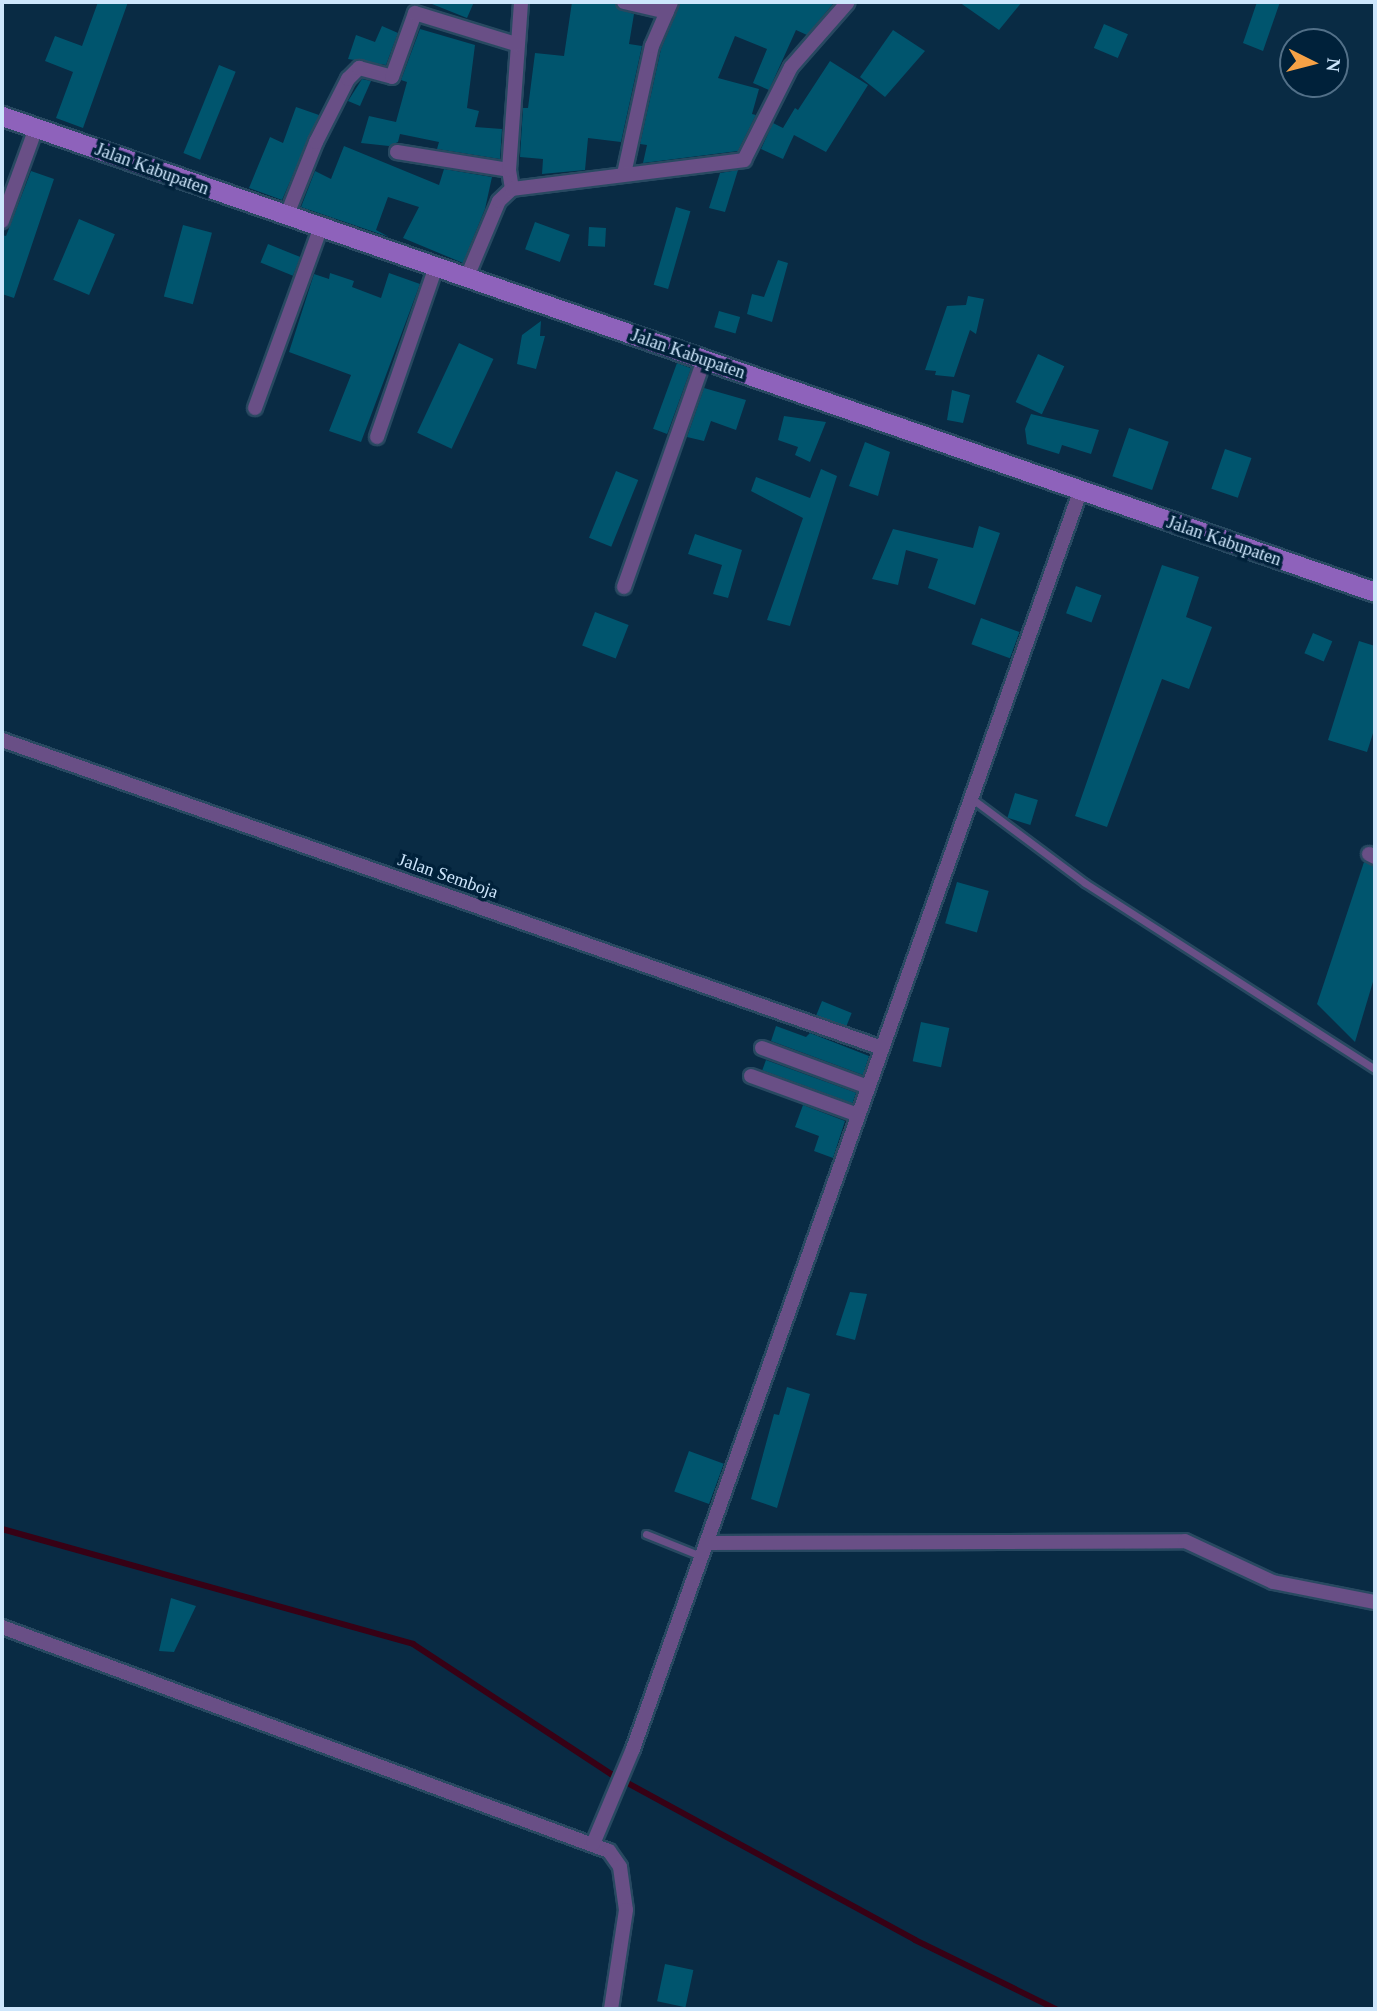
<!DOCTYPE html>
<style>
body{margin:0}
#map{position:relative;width:1377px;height:2011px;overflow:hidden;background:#092b44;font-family:Georgia,serif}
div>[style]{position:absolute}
.stream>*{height:6px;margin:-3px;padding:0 3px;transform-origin:3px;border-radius:3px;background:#370115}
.building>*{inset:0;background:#00556e;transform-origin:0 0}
.roads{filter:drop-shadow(2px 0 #284961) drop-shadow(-2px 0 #284961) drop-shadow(0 2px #284961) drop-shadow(0 -2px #284961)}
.service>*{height:7px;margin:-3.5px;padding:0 3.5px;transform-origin:3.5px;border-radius:3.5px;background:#694f86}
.minor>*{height:14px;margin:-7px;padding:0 7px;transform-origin:7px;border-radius:7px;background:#694f86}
.secondary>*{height:19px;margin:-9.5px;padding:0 9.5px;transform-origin:9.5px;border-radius:9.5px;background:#8e62bb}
span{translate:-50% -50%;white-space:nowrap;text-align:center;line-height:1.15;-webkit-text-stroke:7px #00213a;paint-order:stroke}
.street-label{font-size:18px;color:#cde6fc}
.frame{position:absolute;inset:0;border:4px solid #cde6fc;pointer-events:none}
.north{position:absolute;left:1279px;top:28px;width:70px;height:70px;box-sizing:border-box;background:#00213a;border:2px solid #527088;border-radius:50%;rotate:96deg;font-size:19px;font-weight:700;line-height:28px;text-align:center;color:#cde6fc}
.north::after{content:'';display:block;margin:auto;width:24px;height:32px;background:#f6a246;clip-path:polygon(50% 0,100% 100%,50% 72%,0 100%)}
</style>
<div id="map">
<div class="stream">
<i style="left:2px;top:1529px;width:427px;rotate:15.6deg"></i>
<i style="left:413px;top:1644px;width:237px;rotate:33.3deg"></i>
<i style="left:611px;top:1774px;width:346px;rotate:28.6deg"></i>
<i style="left:915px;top:1940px;width:157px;rotate:26.1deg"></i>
</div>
<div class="building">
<i style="clip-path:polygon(98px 2px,128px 2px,83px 128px,56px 118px,73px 72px,45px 61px,55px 36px,82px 46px)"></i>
<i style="clip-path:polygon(427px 2px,474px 2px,467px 18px)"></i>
<i style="clip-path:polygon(572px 2px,615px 2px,618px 9px,634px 14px,629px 44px,642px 46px,621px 142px,588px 138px,585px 170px,542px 174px,543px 159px,520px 157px,523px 108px,528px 108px,535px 53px,564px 56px)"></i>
<i style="clip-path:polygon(681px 2px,833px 4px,807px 35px,796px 30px,769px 90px,753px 83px,767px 49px,735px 36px,718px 78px,759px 89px,752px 114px,756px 115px,738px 151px,643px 163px,647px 145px,640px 144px,661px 49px)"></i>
<i style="clip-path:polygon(959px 2px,1022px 2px,999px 30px)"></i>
<i style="clip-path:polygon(1257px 2px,1280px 2px,1263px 51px,1243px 43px)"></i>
<i style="left:1104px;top:24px;width:26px;height:26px;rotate:23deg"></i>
<i style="clip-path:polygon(382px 26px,398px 33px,386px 65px,348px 59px,356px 35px,375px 42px)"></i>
<i style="clip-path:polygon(420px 29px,475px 45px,467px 108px,479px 111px,475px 127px,502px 129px,500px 159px,437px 149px,439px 142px,400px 134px,398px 142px,389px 146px,361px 143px,369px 116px,396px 122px,407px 82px,401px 80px)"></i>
<i style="clip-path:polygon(893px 30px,925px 51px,885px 97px,860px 77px)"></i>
<i style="clip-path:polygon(830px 61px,868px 85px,826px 152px,794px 135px,783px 159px,761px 149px,773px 123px,783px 128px,795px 108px,798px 110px)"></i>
<i style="left:219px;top:65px;width:18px;height:95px;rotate:22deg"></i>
<i style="clip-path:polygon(362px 79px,371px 81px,360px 106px,348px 101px)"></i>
<i style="clip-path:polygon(296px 107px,319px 115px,282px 200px,249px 188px,270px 137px,283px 143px)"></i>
<i style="clip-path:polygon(344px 146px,439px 185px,444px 169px,492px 177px,485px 209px,463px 263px,403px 238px,419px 207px,388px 197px,376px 230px,389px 237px,301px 207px,315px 171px,331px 179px)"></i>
<i style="clip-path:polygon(738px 170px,725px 212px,709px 208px,720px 173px)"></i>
<i style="clip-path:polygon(31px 171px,54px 179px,14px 298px,2px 294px,2px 235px,6px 236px)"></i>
<i style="left:676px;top:207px;width:15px;height:81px;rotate:16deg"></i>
<i style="left:79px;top:219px;width:39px;height:66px;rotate:23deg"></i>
<i style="left:535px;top:222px;width:37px;height:29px;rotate:20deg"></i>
<i style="left:183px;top:225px;width:30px;height:74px;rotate:15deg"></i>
<i style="left:589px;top:227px;width:17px;height:19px;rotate:3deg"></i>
<i style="left:268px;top:244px;width:35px;height:20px;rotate:22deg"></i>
<i style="clip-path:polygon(778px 260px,788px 263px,772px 322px,747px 314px,752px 294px,764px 297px)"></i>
<i style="clip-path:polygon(330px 273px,354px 281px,352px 287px,381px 298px,389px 273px,420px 284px,361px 442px,329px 431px,351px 375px,289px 352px,314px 274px,329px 279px)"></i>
<i style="clip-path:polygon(968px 296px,984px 299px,976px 334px,970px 330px,954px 377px,935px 375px,936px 371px,925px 370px,947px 306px,966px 305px)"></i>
<i style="left:719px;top:311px;width:22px;height:17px;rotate:16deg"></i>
<i style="clip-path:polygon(541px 321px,540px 336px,545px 336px,536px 369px,517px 364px,522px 335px)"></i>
<i style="left:459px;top:343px;width:38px;height:99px;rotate:25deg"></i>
<i style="left:1038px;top:354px;width:29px;height:53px;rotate:25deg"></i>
<i style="left:677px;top:363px;width:15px;height:70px;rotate:20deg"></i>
<i style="clip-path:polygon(704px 388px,746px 400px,736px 430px,711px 421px,704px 441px,687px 437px)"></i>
<i style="clip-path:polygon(952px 390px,970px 395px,963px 423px,947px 420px)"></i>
<i style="clip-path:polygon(1031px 414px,1099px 430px,1091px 454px,1062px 445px,1059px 454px,1027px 444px,1025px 429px)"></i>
<i style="clip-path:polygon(784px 416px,826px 422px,810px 462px,795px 455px,798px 447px,778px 440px)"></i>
<i style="left:1129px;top:428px;width:42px;height:51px;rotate:19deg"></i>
<i style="clip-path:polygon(865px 442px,890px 452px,878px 496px,849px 486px)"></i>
<i style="left:1225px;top:449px;width:28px;height:42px;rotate:19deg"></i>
<i style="clip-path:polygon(821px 469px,837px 476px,790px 626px,767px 620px,803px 518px,751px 491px,756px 477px,810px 498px)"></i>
<i style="left:616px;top:471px;width:24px;height:72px;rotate:22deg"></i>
<i style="clip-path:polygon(979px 526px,1000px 533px,975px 605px,928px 588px,938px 559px,906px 550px,898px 585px,872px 579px,893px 529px,973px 548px)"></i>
<i style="clip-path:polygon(695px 534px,742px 550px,728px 598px,713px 594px,722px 565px,688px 554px)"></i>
<i style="clip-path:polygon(1162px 565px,1199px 577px,1186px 617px,1212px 627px,1189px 689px,1162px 679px,1107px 827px,1075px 816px)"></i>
<i style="left:1076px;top:586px;width:27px;height:29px;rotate:20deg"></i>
<i style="left:595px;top:612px;width:36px;height:36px;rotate:21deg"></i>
<i style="left:981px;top:618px;width:41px;height:28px;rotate:20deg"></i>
<i style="left:1313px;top:633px;width:21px;height:22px;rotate:23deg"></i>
<i style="clip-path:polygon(1359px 641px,1375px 646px,1375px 727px,1367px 752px,1328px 740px)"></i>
<i style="left:1015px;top:793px;width:24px;height:26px;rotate:17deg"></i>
<i style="clip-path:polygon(1364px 862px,1375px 867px,1375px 975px,1355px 1042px,1317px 1004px)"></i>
<i style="left:957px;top:882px;width:33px;height:43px;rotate:16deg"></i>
<i style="left:822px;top:1001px;width:32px;height:15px;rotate:22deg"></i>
<i style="left:921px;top:1022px;width:29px;height:40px;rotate:12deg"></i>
<i style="clip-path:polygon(776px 1026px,806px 1037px,810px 1033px,869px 1056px,863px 1075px,771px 1041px)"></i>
<i style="left:766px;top:1060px;width:96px;height:11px;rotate:20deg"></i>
<i style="clip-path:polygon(803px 1105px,845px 1121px,833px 1158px,814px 1151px,819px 1136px,795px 1127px)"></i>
<i style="clip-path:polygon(850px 1292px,867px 1294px,855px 1340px,836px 1335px)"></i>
<i style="clip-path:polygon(787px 1387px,810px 1394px,777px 1508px,751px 1499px,774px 1414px,779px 1415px)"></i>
<i style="left:689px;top:1451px;width:37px;height:43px;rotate:20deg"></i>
<i style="clip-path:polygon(171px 1598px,196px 1606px,174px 1652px,159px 1651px)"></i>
<i style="left:665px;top:1964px;width:29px;height:38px;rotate:12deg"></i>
</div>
<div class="roads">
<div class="service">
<i style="left:971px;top:798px;width:142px;rotate:36.7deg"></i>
<i style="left:1085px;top:883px;width:345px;rotate:32.7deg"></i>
<i style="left:646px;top:1534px;width:59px;rotate:21.8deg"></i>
</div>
<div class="minor">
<i style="left:624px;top:2px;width:44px;rotate:13.1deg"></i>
<i style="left:397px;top:152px;width:113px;rotate:9.1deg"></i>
<i style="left:624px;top:174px;width:131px;rotate:-77.7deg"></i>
<i style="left:652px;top:46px;width:48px;rotate:-66.6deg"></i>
<i style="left:512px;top:189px;width:19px;rotate:-99deg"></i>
<i style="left:509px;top:170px;width:168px;rotate:-85.9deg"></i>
<i style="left:286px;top:217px;width:81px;rotate:-68.2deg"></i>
<i style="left:316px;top:142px;width:71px;rotate:-63.1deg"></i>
<i style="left:348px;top:79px;width:16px;rotate:-45deg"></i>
<i style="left:359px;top:68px;width:34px;rotate:15deg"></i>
<i style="left:392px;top:77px;width:68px;rotate:-70.2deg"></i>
<i style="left:415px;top:13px;width:106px;rotate:17.1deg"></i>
<i style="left:2px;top:221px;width:99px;rotate:-69.9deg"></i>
<i style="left:467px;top:277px;width:82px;rotate:-67.2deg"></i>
<i style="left:499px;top:201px;width:18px;rotate:-43deg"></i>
<i style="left:512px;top:189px;width:234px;rotate:-7.1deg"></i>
<i style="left:744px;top:160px;width:104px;rotate:-63.2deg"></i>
<i style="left:791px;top:67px;width:86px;rotate:-48.8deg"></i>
<i style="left:255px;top:408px;width:190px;rotate:-70deg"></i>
<i style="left:377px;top:437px;width:180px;rotate:-70.9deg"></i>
<i style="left:624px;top:587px;width:241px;rotate:-70.6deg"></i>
<i style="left:2px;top:740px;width:932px;rotate:19.29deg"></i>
<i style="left:1369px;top:854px;width:7px;rotate:27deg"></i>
<i style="left:762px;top:1048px;width:113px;rotate:20.2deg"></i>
<i style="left:751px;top:1076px;width:114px;rotate:20deg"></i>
<i style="left:706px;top:1543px;width:479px;rotate:-0.2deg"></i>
<i style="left:1185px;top:1541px;width:97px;rotate:25deg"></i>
<i style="left:1273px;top:1582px;width:104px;rotate:11.1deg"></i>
<i style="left:2px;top:1627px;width:647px;rotate:20.26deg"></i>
<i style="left:609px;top:1851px;width:19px;rotate:55deg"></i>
<i style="left:620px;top:1867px;width:43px;rotate:82.1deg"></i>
<i style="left:626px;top:1910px;width:100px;rotate:98.6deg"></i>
<i style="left:593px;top:1844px;width:103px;rotate:-67.2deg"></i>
<i style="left:633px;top:1749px;width:1334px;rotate:-70.42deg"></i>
</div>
<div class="secondary">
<i style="left:2px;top:116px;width:1453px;rotate:19.12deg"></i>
</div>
</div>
<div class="street-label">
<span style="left:152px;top:169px;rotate:20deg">Jalan Kabupaten</span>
<span style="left:688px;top:354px;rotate:19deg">Jalan Kabupaten</span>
<span style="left:1224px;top:541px;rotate:19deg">Jalan Kabupaten</span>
<span style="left:448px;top:876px;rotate:19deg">Jalan Semboja</span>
</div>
<div class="frame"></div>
<div class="north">N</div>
</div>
